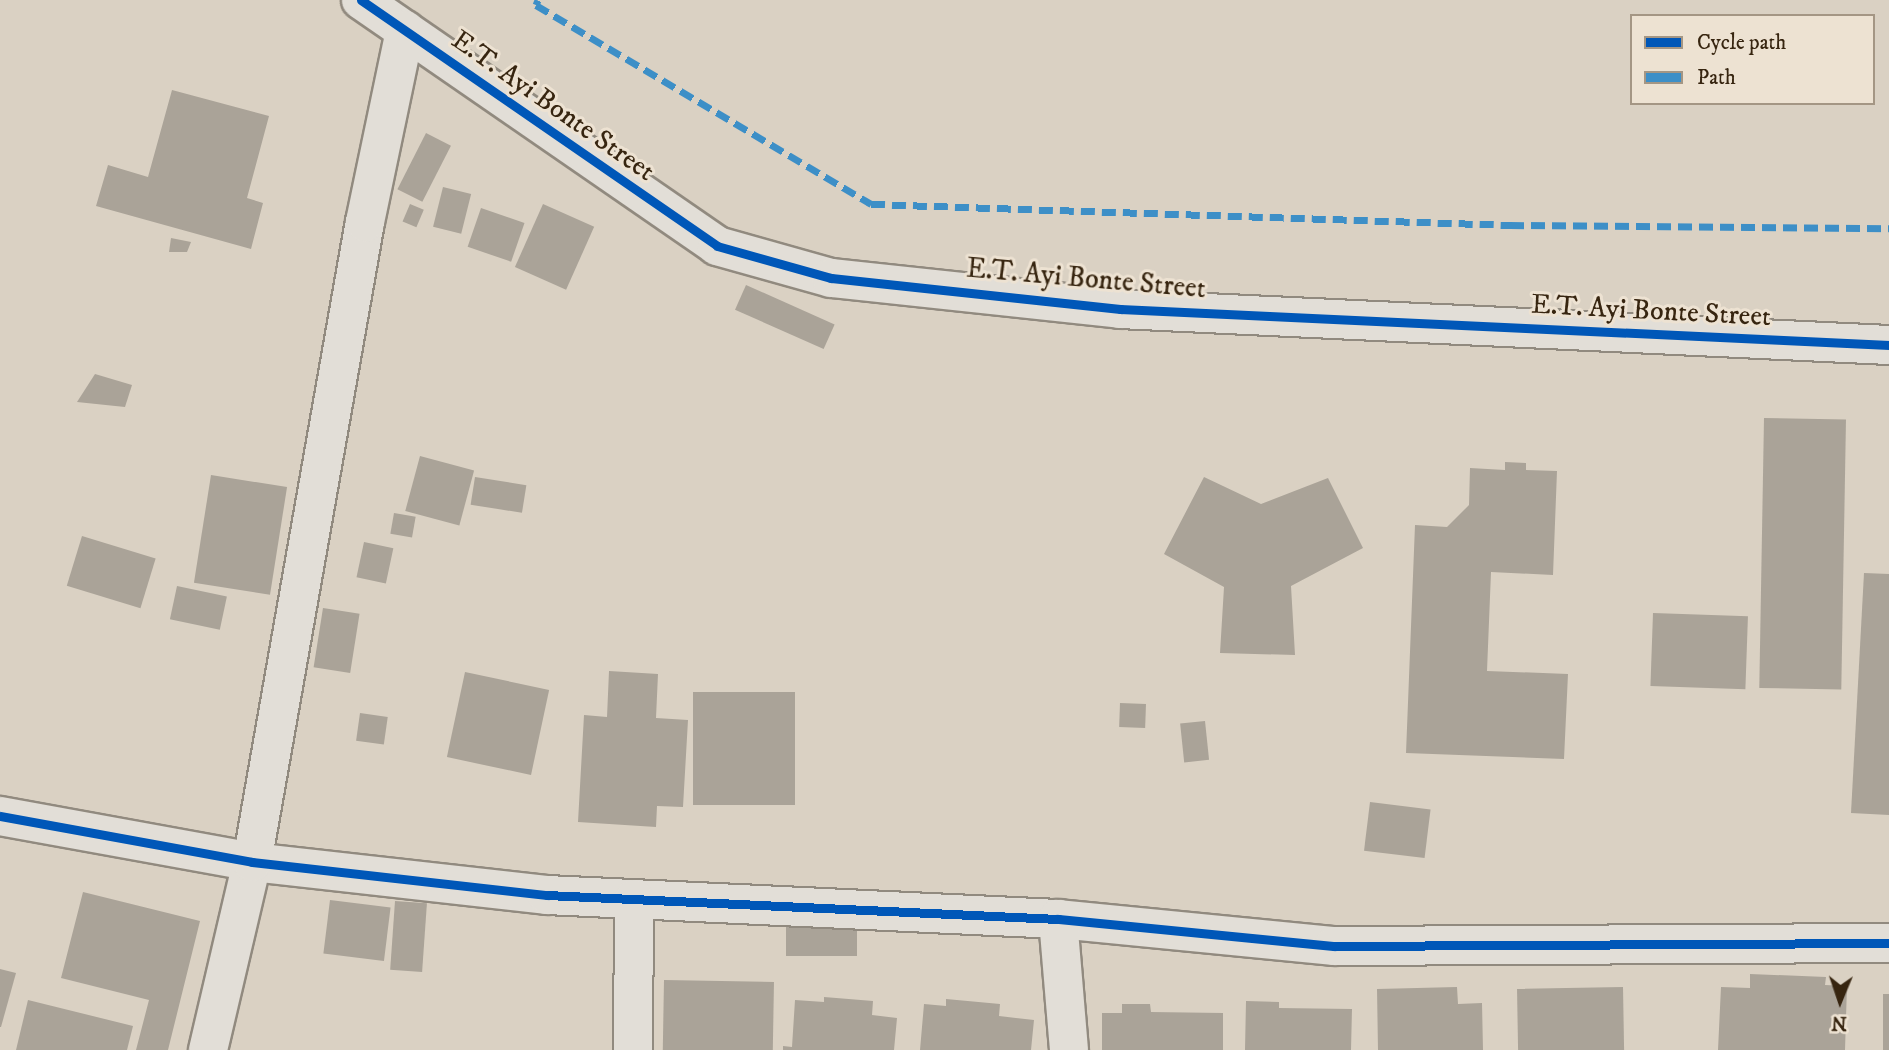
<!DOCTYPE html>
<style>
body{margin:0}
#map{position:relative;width:1889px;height:1050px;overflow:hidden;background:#dad1c3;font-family:"IM FELL DW Pica",serif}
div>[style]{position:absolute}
.building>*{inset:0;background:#aaa398;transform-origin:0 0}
.roads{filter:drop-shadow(2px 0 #918a7f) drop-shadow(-2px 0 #918a7f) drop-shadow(0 2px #918a7f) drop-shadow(0 -2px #918a7f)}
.minor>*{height:38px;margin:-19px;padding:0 19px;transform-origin:19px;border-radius:19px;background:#e2ded7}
.quiet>*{height:7px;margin-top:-3.5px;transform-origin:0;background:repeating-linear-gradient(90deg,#3d8fc7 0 14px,transparent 0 21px)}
.cycleway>*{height:9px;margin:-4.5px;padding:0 4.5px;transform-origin:4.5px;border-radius:4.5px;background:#0057b8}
span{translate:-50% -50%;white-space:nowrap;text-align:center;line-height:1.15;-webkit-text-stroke:6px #ede2d2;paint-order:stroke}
.street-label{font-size:28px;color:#372510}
.legend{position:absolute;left:1630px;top:14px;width:245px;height:91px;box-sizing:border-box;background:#ede2d2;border:2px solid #a49684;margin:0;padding:9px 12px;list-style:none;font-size:21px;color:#372510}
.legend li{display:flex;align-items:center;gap:14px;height:35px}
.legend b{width:35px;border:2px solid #a49684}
.north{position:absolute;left:1805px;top:966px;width:70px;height:70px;-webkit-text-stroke:5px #ede2d2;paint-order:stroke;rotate:182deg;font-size:19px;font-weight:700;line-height:28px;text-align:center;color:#372510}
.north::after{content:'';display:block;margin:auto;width:24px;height:32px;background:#372510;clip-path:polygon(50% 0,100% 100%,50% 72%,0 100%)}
</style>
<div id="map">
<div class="building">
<i style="clip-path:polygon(172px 90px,269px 116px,247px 198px,263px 203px,251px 249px,96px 206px,108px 165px,148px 177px)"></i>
<i style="left:426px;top:133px;width:28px;height:63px;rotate:27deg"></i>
<i style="left:443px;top:187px;width:29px;height:41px;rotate:14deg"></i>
<i style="left:410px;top:204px;width:15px;height:19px;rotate:23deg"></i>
<i style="left:543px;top:204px;width:56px;height:69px;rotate:24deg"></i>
<i style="left:481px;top:208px;width:46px;height:41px;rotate:19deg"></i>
<i style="clip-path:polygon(171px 238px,191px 242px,187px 252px,169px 252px)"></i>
<i style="left:746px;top:285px;width:97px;height:27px;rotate:24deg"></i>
<i style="clip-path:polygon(95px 374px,132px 385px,125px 407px,77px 402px)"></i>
<i style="left:1764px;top:418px;width:82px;height:270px;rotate:1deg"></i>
<i style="left:420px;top:456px;width:56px;height:57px;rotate:15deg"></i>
<i style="clip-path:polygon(1505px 462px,1526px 463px,1526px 470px,1557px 471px,1553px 575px,1491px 572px,1487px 671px,1568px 674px,1564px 759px,1406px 753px,1415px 525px,1447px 527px,1469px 505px,1470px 468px,1505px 470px)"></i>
<i style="left:211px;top:475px;width:77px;height:109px;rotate:9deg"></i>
<i style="left:475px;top:477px;width:52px;height:28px;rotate:9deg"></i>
<i style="clip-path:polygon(1204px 477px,1261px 504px,1328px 478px,1363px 548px,1291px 586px,1295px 655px,1220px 653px,1224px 587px,1164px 554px)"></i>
<i style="left:394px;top:513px;width:22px;height:21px;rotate:10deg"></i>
<i style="left:82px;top:536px;width:77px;height:52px;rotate:17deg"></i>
<i style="left:364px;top:542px;width:30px;height:36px;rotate:12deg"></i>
<i style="clip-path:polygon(1864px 573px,1889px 574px,1889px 815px,1851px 813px)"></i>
<i style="left:177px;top:586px;width:51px;height:34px;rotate:12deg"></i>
<i style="left:323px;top:608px;width:37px;height:60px;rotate:9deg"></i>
<i style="left:1653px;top:613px;width:95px;height:73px;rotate:2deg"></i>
<i style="clip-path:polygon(609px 671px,658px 674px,656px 718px,688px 720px,683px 807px,657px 806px,656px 827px,578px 822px,584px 715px,607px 717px)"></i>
<i style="left:465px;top:672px;width:86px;height:87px;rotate:12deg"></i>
<i style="left:693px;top:692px;width:102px;height:113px"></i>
<i style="left:1120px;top:703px;width:26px;height:24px;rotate:2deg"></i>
<i style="left:360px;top:713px;width:28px;height:28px;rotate:8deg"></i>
<i style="left:1205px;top:721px;width:39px;height:25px;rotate:84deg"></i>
<i style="left:1370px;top:802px;width:61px;height:49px;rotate:7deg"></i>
<i style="clip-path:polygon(83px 892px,200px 921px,168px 1050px,136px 1050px,149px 1000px,61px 978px)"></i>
<i style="left:330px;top:900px;width:61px;height:54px;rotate:7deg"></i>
<i style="left:395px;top:901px;width:32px;height:69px;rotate:4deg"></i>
<i style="left:786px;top:913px;width:71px;height:43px"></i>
<i style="clip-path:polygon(0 969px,16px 973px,1px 1027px,0 1027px)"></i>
<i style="clip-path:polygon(1750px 974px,1826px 977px,1825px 985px,1847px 986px,1845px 1050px,1718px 1050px,1721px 987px,1750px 988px)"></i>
<i style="left:664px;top:980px;width:110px;height:70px;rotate:1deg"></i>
<i style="clip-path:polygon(1457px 987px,1458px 1004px,1482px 1003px,1483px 1050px,1378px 1050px,1377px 989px)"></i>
<i style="left:1623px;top:987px;width:63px;height:106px;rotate:89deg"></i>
<i style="left:1883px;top:994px;width:6px;height:56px"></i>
<i style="clip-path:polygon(824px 997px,873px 1001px,872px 1015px,897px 1018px,894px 1050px,783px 1050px,783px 1046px,792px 1047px,795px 1000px,824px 1002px)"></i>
<i style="clip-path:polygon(946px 999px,1000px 1004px,999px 1016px,1034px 1020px,1031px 1050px,920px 1050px,924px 1004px,946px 1006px)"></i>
<i style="clip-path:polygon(28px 1000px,133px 1026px,127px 1050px,16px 1050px)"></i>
<i style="clip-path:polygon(1246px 1001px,1279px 1002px,1279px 1008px,1352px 1009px,1351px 1050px,1245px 1050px)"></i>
<i style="clip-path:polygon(1122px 1004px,1150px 1004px,1151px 1012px,1223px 1013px,1223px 1050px,1102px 1050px,1102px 1013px,1122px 1013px)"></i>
</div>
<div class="roads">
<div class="minor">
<i style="left:361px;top:0;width:433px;rotate:34.6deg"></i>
<i style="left:717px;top:246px;width:118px;rotate:15.7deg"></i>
<i style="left:831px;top:278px;width:291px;rotate:6.1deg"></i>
<i style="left:1120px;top:309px;width:770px;rotate:2.68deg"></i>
<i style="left:0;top:816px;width:256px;rotate:10.3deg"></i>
<i style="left:252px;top:862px;width:297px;rotate:6.4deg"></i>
<i style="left:547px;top:895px;width:512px;rotate:2.69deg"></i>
<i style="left:1058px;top:919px;width:277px;rotate:5.6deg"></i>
<i style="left:1334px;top:946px;width:555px;rotate:-0.31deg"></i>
<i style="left:1058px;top:919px;width:131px;rotate:85.2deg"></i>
<i style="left:208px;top:1050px;width:193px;rotate:-76.8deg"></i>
<i style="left:252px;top:862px;width:650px;rotate:-79.99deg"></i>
<i style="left:365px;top:222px;width:196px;rotate:-78.2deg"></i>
<i style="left:633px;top:1050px;width:151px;rotate:-89.6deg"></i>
</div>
</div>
<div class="quiet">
<i style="left:538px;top:0;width:5px;rotate:112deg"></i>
<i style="left:536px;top:5px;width:390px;rotate:30.7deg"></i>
<i style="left:871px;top:204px;width:639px;rotate:1.88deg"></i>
<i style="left:1510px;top:225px;width:379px;rotate:0.5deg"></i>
</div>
<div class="cycleway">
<i style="left:361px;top:0;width:433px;rotate:34.6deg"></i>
<i style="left:717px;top:246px;width:118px;rotate:15.7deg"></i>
<i style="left:831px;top:278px;width:291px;rotate:6.1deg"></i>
<i style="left:1120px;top:309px;width:770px;rotate:2.68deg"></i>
<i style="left:0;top:816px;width:256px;rotate:10.3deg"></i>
<i style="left:252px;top:862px;width:297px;rotate:6.4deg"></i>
<i style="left:547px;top:895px;width:512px;rotate:2.69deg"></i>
<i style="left:1058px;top:919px;width:277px;rotate:5.6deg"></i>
<i style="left:1334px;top:946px;width:555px;rotate:-0.31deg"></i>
</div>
<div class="street-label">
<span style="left:553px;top:106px;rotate:35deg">E.T. Ayi Bonte Street</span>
<span style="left:1086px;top:279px;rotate:5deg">E.T. Ayi Bonte Street</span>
<span style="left:1651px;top:311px;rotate:3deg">E.T. Ayi Bonte Street</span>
</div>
<ul class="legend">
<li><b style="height:9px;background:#0057b8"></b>Cycle path</li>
<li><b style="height:9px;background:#3d8fc7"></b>Path</li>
</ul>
<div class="north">N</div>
</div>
